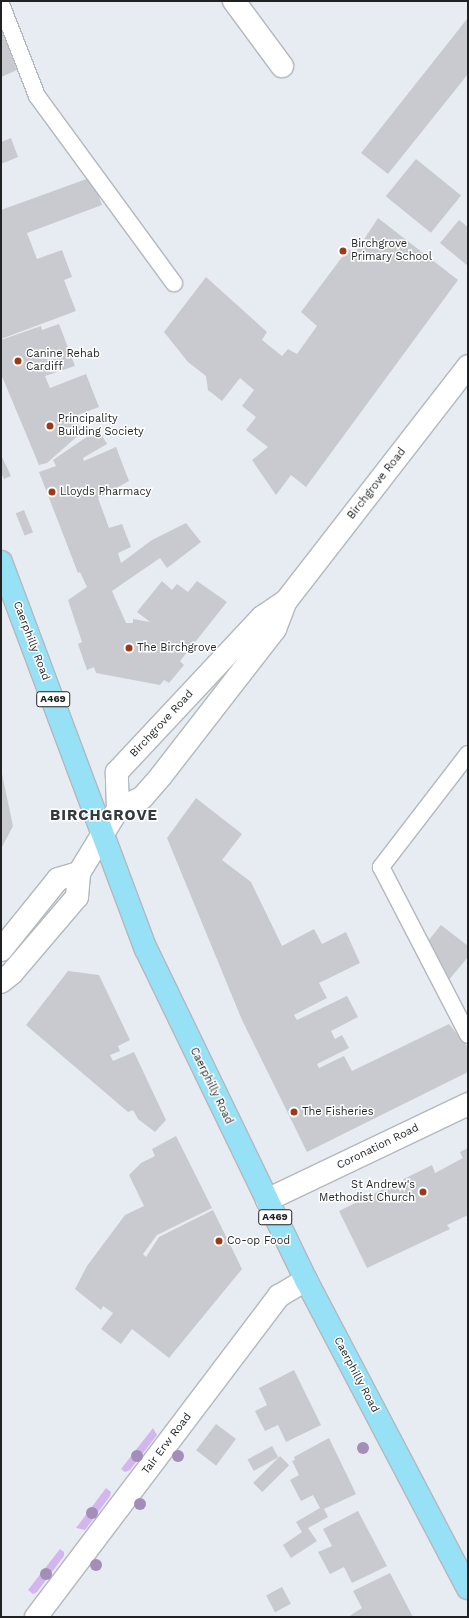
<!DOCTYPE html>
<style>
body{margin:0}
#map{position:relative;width:469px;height:1618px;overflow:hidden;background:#e7ecf2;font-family:"Work Sans",sans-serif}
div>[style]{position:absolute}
.green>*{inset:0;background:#d4b6ef}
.building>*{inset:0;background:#c9cad0;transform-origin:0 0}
.roads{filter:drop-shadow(1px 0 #b3b8be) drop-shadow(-1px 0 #b3b8be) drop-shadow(0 1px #b3b8be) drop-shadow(0 -1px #b3b8be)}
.service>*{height:16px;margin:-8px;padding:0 8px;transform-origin:8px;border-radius:8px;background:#fff}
.minor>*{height:22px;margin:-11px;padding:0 11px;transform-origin:11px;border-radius:11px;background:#fff}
.tertiary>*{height:22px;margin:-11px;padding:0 11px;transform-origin:11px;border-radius:11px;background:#fff}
.primary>*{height:22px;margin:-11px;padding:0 11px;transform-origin:11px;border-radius:11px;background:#96e1f6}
.trees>*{width:12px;height:12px;margin:-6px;border-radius:50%;background:#a28eb9}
.dots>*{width:11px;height:11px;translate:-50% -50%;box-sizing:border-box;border:2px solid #fff;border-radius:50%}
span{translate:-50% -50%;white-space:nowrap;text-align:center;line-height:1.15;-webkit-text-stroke:3px #fff;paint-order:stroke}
.shield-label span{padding:1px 3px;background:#fff;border:1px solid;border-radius:3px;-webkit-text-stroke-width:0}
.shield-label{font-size:10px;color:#1f2123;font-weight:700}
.poi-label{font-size:11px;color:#1f2123}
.left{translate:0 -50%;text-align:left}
.right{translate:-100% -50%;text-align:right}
.street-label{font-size:11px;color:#1f2123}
.district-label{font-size:15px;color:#34393d;font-weight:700;letter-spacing:1px}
.frame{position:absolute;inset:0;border:2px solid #1f2123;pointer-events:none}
</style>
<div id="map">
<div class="green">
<i style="clip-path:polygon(153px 1428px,157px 1435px,130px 1470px,125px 1472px,121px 1469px)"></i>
<i style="clip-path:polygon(106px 1488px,111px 1492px,110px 1496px,85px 1530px,76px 1528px)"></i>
<i style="clip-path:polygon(60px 1549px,64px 1552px,64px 1556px,37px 1592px,33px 1594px,28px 1590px)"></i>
</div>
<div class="building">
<i style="clip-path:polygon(467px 19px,468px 74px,388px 174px,361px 153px)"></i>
<i style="clip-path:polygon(1px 29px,17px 70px,1px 77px)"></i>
<i style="clip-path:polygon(11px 138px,18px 157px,1px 164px,1px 142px)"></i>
<i style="left:416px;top:159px;width:58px;height:48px;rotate:39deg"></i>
<i style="clip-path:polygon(92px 177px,102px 205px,27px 233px,37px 259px,62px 250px,72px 277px,64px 280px,76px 311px,1px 339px,1px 210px)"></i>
<i style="clip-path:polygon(378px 218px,458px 280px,306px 487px,291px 475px,276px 495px,252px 460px,268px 447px,246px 430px,256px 417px,242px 406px,254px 390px,240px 378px,222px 401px,208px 390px,206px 376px,188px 362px,164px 332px,206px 277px,267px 332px,262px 340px,282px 356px,288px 349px,297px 354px,317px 326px,301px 312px,348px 249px,355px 253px)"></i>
<i style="clip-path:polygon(459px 220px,468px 227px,468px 266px,440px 243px)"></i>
<i style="clip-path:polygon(59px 324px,75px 366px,45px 376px,50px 388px,86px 374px,99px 407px,75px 416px,82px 432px,47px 463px,39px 465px,1px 374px,1px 340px,41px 326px,42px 330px)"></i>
<i style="clip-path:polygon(98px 429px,107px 444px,83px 458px,84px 461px,116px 447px,129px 481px,98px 498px,109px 528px,122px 524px,131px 547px,118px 553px,121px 563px,152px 540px,186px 523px,201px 542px,167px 568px,160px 558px,112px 591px,126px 623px,133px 623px,133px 619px,150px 622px,137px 612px,162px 581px,172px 590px,177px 584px,188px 592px,197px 581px,227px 602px,180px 661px,184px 665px,169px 683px,164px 680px,160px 685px,96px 673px,94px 667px,87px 670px,78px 644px,82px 642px,68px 600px,87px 587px,80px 572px,78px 573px,39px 472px,56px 466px,53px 460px)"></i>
<i style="clip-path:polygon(1px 455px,11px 476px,4px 479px,1px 473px)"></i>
<i style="left:24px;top:510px;width:24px;height:9px;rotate:68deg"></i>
<i style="clip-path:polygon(2px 774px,13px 826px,1px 849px,1px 775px)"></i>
<i style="clip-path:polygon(196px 798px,242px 834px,222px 860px,251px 882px,282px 946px,314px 929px,322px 944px,346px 932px,360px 963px,319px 983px,327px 998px,294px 1015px,297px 1020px,347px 996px,358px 1017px,331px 1031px,335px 1039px,342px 1035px,349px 1048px,317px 1064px,319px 1068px,344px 1056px,352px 1071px,449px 1024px,468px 1047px,468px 1072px,307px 1152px,242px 1020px,167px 838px)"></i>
<i style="clip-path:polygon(441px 925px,468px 946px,468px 957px,448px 981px,428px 941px)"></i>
<i style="clip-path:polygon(68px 971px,99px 975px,130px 1040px,118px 1046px,120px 1051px,110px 1055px,113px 1061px,134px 1052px,166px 1120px,155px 1132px,138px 1119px,133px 1110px,128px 1112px,26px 1025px)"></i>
<i style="clip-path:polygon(176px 1136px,212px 1208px,157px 1235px,143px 1254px,146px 1257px,159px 1237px,213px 1210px,242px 1269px,169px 1358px,132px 1329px,121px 1344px,101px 1329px,113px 1313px,103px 1306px,101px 1310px,75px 1289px,87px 1266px,125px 1215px,144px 1206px,129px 1175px,141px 1163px,155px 1156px,152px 1149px)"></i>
<i style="clip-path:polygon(468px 1148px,468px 1215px,447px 1225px,450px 1229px,367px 1268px,339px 1211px,432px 1165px,435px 1173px,463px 1158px,460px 1152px)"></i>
<i style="clip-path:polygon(294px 1370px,321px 1425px,286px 1442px,278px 1425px,265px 1431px,255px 1411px,267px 1405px,259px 1388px)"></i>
<i style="left:216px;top:1424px;width:25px;height:33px;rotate:37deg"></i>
<i style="clip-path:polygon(329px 1438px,356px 1494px,324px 1509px,328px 1517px,308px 1528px,317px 1541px,291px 1558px,283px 1545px,302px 1532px,296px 1522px,320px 1508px,313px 1495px,301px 1501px,290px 1480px,299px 1475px,292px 1461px,295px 1460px,294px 1457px)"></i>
<i style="left:272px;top:1446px;width:13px;height:28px;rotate:61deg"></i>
<i style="left:280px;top:1456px;width:13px;height:38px;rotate:45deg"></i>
<i style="clip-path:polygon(358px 1511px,387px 1566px,352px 1583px,344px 1567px,330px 1574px,318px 1552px,332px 1546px,323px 1529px)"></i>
<i style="clip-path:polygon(390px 1573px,413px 1617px,348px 1617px,362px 1608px,353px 1591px)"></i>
<i style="left:282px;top:1587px;width:19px;height:18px;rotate:62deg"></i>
</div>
<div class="roads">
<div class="service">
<i style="left:1px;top:4px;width:99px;rotate:68.6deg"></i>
<i style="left:37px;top:96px;width:232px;rotate:53.8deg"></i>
<i style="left:468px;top:754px;width:143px;rotate:127.6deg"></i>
<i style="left:381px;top:867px;width:189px;rotate:62.6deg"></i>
</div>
<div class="minor">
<i style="left:234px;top:1px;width:81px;rotate:53.6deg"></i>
<i style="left:267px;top:1200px;width:223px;rotate:-25.5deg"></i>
<i style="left:36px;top:1617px;width:403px;rotate:-52.9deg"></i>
<i style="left:279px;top:1296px;width:31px;rotate:-31deg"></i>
</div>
<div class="tertiary">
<i style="left:118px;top:809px;width:26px;rotate:-25deg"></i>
<i style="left:142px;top:798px;width:29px;rotate:-49deg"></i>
<i style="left:161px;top:776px;width:186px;rotate:-52.2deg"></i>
<i style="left:275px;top:629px;width:30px;rotate:-69deg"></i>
<i style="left:286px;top:601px;width:297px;rotate:-52.2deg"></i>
<i style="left:1px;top:950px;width:91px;rotate:-51.2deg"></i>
<i style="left:58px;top:879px;width:22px;rotate:-16deg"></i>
<i style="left:1px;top:982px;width:14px;rotate:-39deg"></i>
<i style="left:12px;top:973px;width:100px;rotate:-49.5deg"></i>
<i style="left:77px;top:897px;width:24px;rotate:-85deg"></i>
<i style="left:79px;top:873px;width:75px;rotate:-58.6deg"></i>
<i style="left:118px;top:809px;width:37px;rotate:-92deg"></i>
<i style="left:117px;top:772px;width:212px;rotate:-46.9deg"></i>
<i style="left:262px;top:617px;width:29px;rotate:-34deg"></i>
</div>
<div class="primary">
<i style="left:1px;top:562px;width:413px;rotate:69.5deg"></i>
<i style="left:146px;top:949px;width:368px;rotate:64.2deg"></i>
<i style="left:306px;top:1280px;width:348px;rotate:62.3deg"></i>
</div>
</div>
<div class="trees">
<i style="left:363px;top:1448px"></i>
<i style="left:137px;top:1456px"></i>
<i style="left:178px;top:1456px"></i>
<i style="left:140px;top:1504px"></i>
<i style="left:92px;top:1513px"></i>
<i style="left:96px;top:1565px"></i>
<i style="left:46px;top:1574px"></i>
</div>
<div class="dots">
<i style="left:343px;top:251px;background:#9f3816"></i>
<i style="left:18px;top:361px;background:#9f3816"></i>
<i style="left:50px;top:426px;background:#9f3816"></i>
<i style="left:52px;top:492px;background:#9f3816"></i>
<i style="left:129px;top:648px;background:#9f3816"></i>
<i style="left:294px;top:1112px;background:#9f3816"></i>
<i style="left:423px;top:1192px;background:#9f3816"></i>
<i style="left:219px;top:1241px;background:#9f3816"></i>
</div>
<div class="shield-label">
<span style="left:53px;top:699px">A469</span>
<span style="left:275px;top:1217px">A469</span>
</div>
<div class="poi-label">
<span class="left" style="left:351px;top:251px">Birchgrove<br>Primary School</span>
<span class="left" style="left:26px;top:361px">Canine Rehab<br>Cardiff</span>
<span class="left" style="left:58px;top:426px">Principality<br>Building Society</span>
<span class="left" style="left:60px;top:492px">Lloyds Pharmacy</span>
<span class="left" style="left:137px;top:648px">The Birchgrove</span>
<span class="left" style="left:302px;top:1112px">The Fisheries</span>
<span class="right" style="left:415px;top:1192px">St Andrew's<br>Methodist Church</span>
<span class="left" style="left:227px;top:1241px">Co-op Food</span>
</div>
<div class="street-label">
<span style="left:377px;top:484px;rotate:-52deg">Birchgrove Road</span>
<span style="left:31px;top:641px;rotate:69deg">Caerphilly Road</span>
<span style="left:162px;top:724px;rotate:-47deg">Birchgrove Road</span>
<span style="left:211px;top:1086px;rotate:64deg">Caerphilly Road</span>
<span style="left:378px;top:1147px;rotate:-26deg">Coronation Road</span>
<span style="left:356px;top:1375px;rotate:62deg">Caerphilly Road</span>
<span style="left:167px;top:1444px;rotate:-53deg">Tair Erw Road</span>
</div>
<div class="district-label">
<span style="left:104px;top:816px">BIRCHGROVE</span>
</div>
<div class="frame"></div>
</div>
